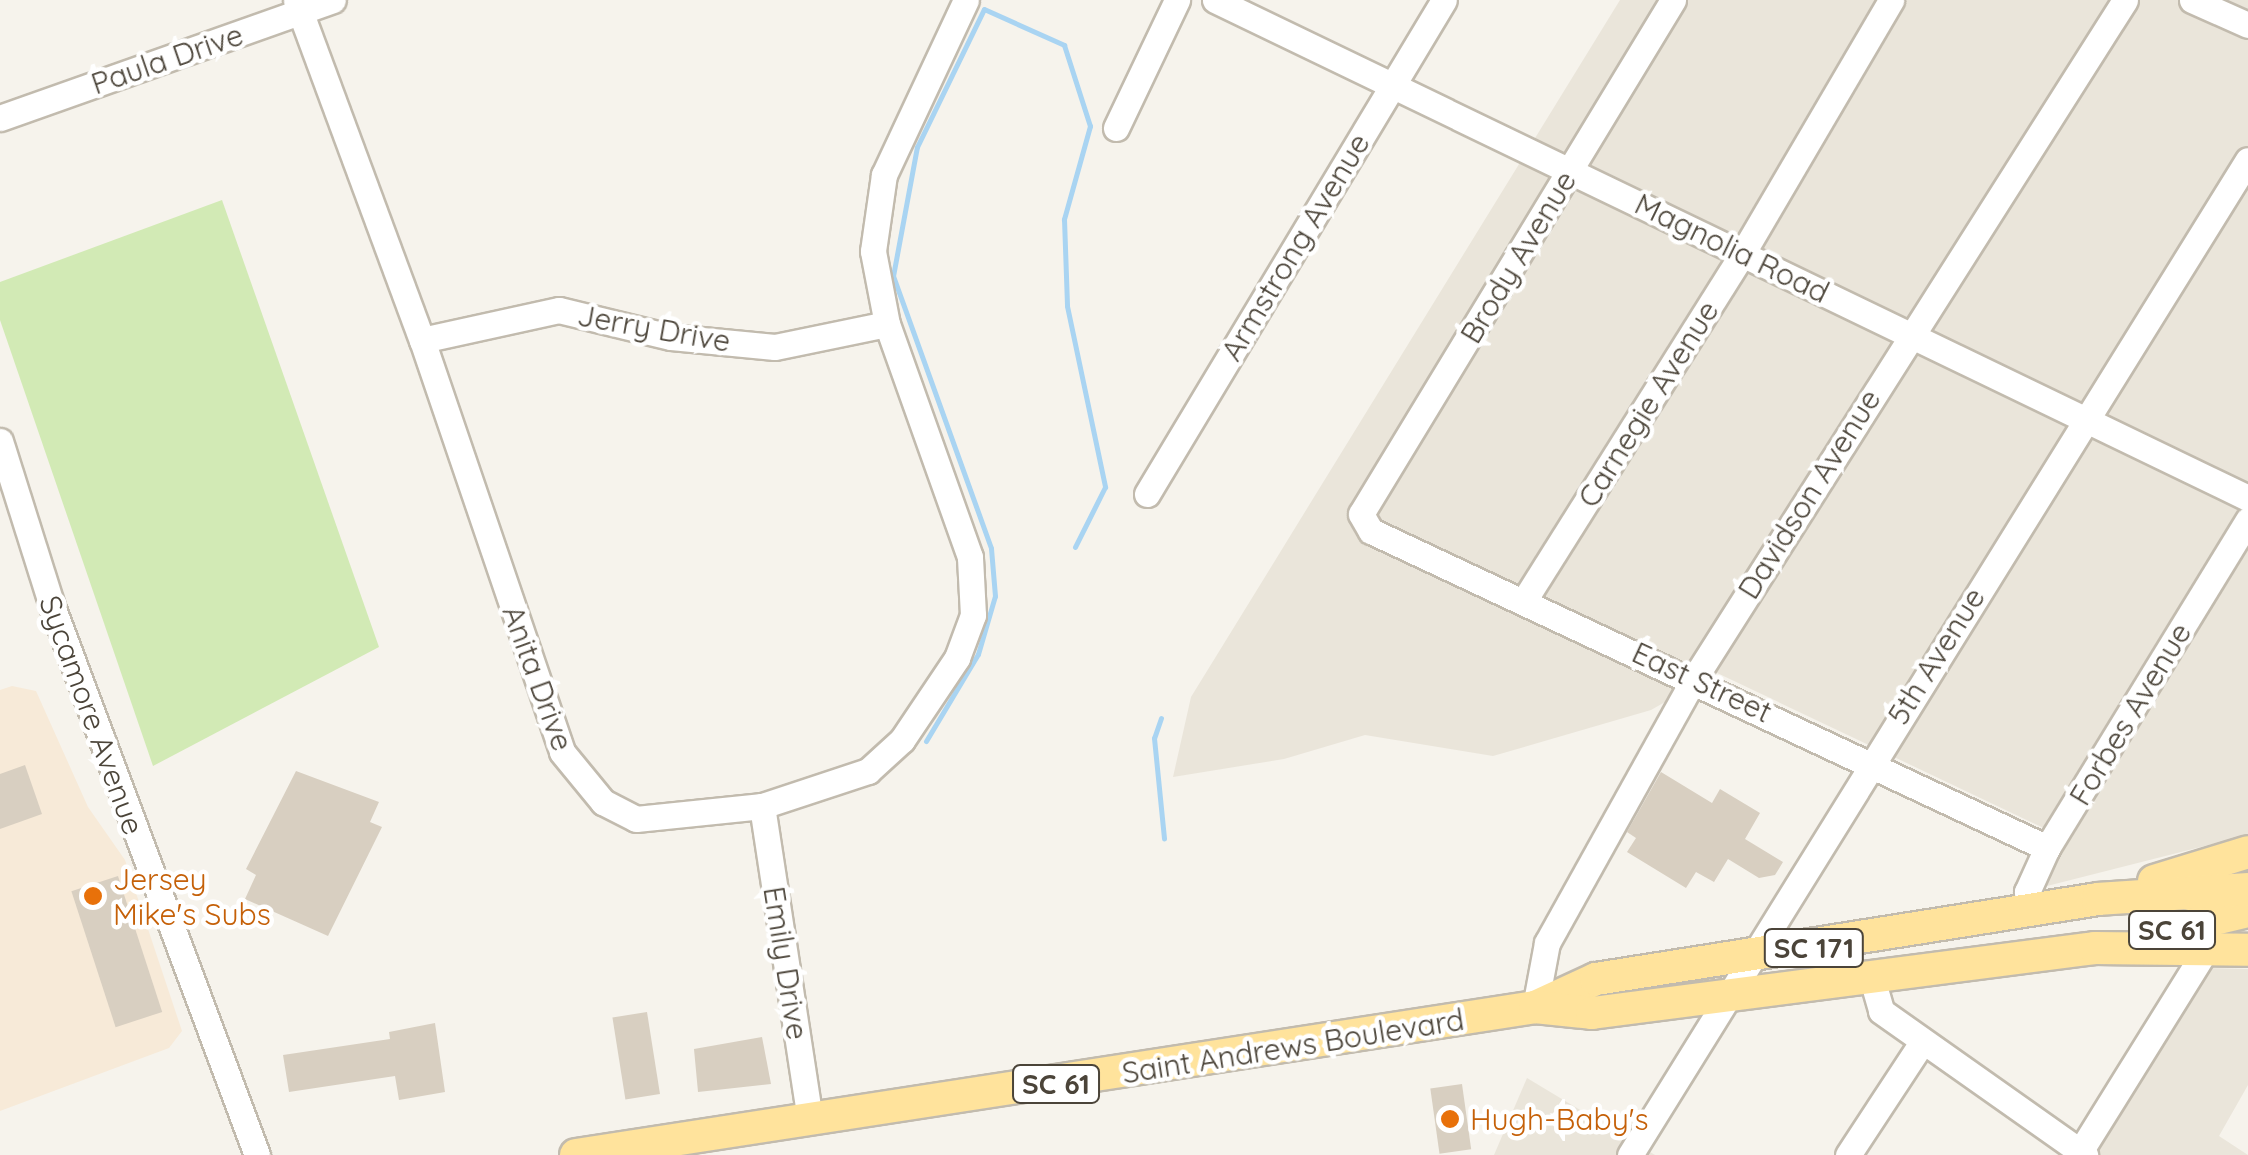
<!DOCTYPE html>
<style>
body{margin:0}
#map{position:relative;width:2248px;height:1155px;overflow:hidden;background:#f6f3ec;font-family:Quicksand,sans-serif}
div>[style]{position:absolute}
.residential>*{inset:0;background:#eae5da}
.commercial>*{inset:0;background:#f7ead8}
.green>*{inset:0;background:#d2eab5}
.stream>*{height:5px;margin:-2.5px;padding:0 2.5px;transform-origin:2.5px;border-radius:2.5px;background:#a9d4f2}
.building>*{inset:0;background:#d8cfc1;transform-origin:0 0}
.roads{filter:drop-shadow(2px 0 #c2bbae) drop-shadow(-2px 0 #c2bbae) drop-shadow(0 2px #c2bbae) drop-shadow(0 -2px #c2bbae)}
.minor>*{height:25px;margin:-12.5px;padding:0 12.5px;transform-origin:12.5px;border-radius:12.5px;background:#fff}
.major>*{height:32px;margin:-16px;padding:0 16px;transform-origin:16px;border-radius:16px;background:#ffe39c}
.dots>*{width:28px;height:28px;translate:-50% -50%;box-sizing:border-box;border:5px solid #fff;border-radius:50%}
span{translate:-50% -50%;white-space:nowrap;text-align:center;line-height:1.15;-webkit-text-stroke:9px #fff;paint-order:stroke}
.shield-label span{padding:2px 8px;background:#fff;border:2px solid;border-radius:8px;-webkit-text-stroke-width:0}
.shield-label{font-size:28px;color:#4b4439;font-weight:700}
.street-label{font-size:30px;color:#4b4439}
.food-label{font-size:30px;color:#c56008}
.left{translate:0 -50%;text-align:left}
</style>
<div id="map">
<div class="residential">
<i style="clip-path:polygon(1620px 0,2248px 0,2248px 835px,2047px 886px,2041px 881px,2069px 840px,1696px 663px,1672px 698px,1651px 710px,1493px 756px,1365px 735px,1284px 759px,1173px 777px,1191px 697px)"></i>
<i style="clip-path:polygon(2206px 968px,2248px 969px,2248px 1085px,2219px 1136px,2248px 1155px,2089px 1155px)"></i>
<i style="clip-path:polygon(1527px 1078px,1655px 1155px,1494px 1155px)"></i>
</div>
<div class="commercial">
<i style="clip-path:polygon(12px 686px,36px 691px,88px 807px,125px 860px,182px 1031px,169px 1048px,0 1111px,0 690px)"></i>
</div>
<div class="green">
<i style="clip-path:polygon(222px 200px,379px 647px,153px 766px,0 320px,0 282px)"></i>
</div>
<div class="stream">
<i style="left:1161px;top:718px;width:21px;rotate:109deg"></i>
<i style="left:1154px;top:738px;width:101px;rotate:84.3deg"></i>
<i style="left:926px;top:741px;width:101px;rotate:-59.1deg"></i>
<i style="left:978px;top:654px;width:60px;rotate:-73.7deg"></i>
<i style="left:995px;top:596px;width:48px;rotate:-94.8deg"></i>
<i style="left:991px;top:548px;width:289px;rotate:-109.8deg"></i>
<i style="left:893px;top:276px;width:131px;rotate:-79.5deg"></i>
<i style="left:917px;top:147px;width:153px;rotate:-64.1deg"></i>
<i style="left:984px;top:9px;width:88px;rotate:24.2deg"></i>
<i style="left:1064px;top:45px;width:85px;rotate:72.2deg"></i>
<i style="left:1090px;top:126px;width:97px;rotate:105.6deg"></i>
<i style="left:1064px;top:219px;width:87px;rotate:88deg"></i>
<i style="left:1067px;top:306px;width:185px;rotate:78.1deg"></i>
<i style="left:1105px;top:487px;width:67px;rotate:116.6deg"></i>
</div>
<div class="building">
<i style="clip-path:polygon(25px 765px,42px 814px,0 829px,0 774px)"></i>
<i style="clip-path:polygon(296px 771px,379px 802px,370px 822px,382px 827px,328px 936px,245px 899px,256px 875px,246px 869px)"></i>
<i style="clip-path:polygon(1661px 772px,1712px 803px,1720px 789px,1760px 813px,1745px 839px,1783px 862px,1775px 875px,1759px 878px,1728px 859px,1714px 882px,1696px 872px,1686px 888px,1627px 852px,1636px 838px,1627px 832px)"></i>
<i style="left:118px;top:876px;width:143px;height:49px;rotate:72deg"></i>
<i style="left:647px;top:1012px;width:83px;height:35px;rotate:81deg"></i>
<i style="clip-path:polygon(435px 1023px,445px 1092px,399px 1100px,395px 1076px,289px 1092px,283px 1055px,390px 1039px,389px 1032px)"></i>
<i style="clip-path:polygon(762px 1037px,771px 1084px,698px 1092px,694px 1049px)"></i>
<i style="left:1462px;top:1084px;width:66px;height:32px;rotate:82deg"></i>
</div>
<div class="roads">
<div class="minor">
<i style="left:296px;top:0;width:363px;rotate:69.7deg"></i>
<i style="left:422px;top:340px;width:435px;rotate:71.2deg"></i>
<i style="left:562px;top:752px;width:65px;rotate:50.6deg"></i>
<i style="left:603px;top:802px;width:37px;rotate:27deg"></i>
<i style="left:636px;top:819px;width:127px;rotate:-5.9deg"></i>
<i style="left:762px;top:806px;width:112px;rotate:-18.3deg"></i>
<i style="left:868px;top:771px;width:46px;rotate:-42.4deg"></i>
<i style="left:902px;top:740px;width:99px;rotate:-56.1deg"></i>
<i style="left:957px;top:658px;width:46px;rotate:-69.6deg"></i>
<i style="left:973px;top:615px;width:58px;rotate:-93deg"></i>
<i style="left:970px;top:557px;width:247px;rotate:-109.6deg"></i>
<i style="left:887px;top:324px;width:74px;rotate:-100.9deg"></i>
<i style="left:873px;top:251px;width:77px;rotate:-81.8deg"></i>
<i style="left:884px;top:175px;width:193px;rotate:-64.9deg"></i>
<i style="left:1215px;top:0;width:1147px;rotate:25.74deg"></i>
<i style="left:1673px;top:0;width:601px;rotate:121.26deg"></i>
<i style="left:1361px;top:514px;width:20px;rotate:60deg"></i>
<i style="left:1371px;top:531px;width:747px;rotate:25.12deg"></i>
<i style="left:2192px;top:0;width:61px;rotate:24.1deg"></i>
<i style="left:0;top:118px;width:353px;rotate:-19.5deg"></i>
<i style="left:1116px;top:128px;width:142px;rotate:-64.5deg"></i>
<i style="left:422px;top:340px;width:140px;rotate:-12.4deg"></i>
<i style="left:559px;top:310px;width:115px;rotate:13.6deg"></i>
<i style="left:671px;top:337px;width:104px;rotate:5.5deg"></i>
<i style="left:775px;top:347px;width:114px;rotate:-11.6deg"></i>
<i style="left:0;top:441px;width:173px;rotate:72.5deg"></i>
<i style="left:52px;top:606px;width:586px;rotate:69.52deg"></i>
<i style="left:1147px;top:494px;width:576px;rotate:-58.99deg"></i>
<i style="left:1525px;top:599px;width:405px;rotate:-57.8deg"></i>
<i style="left:1741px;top:256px;width:297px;rotate:-59.6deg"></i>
<i style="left:762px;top:806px;width:318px;rotate:81.3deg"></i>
<i style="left:2032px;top:912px;width:21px;rotate:-104deg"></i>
<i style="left:2027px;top:892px;width:48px;rotate:-65.6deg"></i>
<i style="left:2047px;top:848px;width:385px;rotate:-58.5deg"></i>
<i style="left:1871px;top:975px;width:37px;rotate:74deg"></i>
<i style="left:1881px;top:1011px;width:250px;rotate:35.2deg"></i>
<i style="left:1535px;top:1007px;width:65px;rotate:-79.4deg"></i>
<i style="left:1547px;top:943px;width:302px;rotate:-60.9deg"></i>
<i style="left:1694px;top:679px;width:804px;rotate:-57.59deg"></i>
<i style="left:1630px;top:1155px;width:1171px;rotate:-58.16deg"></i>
<i style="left:1848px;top:1155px;width:133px;rotate:-56.7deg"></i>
<i style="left:2078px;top:1155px;width:243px;rotate:-58.1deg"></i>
</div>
<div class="major">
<i style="left:2154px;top:881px;width:98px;rotate:-17.1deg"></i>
<i style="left:2148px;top:935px;width:103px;rotate:-13.5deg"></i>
<i style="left:1535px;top:1007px;width:67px;rotate:-24.7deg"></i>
<i style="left:1596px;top:979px;width:508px;rotate:-9.05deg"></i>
<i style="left:2098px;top:899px;width:150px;rotate:-3.8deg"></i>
<i style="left:576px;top:1155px;width:970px;rotate:-8.77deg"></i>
<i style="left:1535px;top:1007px;width:57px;rotate:6deg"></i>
<i style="left:1592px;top:1013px;width:507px;rotate:-7.36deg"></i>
<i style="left:2095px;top:948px;width:153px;rotate:0.7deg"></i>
</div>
</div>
<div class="dots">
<i style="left:93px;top:896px;background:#e8710a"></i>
<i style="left:1450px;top:1119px;background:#e8710a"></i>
</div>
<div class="shield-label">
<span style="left:2172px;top:930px">SC 61</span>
<span style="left:1814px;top:948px">SC 171</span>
<span style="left:1056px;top:1084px">SC 61</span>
</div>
<div class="street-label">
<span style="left:167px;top:59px;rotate:-19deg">Paula Drive</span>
<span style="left:1295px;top:247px;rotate:-59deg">Armstrong Avenue</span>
<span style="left:1732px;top:248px;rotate:26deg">Magnolia Road</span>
<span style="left:1518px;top:257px;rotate:-59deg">Brody Avenue</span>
<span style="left:654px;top:328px;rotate:10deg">Jerry Drive</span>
<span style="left:1648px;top:404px;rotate:-58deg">Carnegie Avenue</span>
<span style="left:1809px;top:494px;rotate:-58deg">Davidson Avenue</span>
<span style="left:1936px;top:656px;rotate:-58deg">5th Avenue</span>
<span style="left:538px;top:678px;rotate:70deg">Anita Drive</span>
<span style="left:1702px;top:682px;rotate:25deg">East Street</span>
<span style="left:2130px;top:714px;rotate:-59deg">Forbes Avenue</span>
<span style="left:92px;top:715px;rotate:70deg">Sycamore Avenue</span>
<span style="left:786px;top:963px;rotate:81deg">Emily Drive</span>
<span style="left:1293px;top:1046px;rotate:-9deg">Saint Andrews Boulevard</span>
</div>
<div class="food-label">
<span class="left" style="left:113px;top:896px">Jersey<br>Mike's Subs</span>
<span class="left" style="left:1470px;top:1119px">Hugh-Baby's</span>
</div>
</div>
